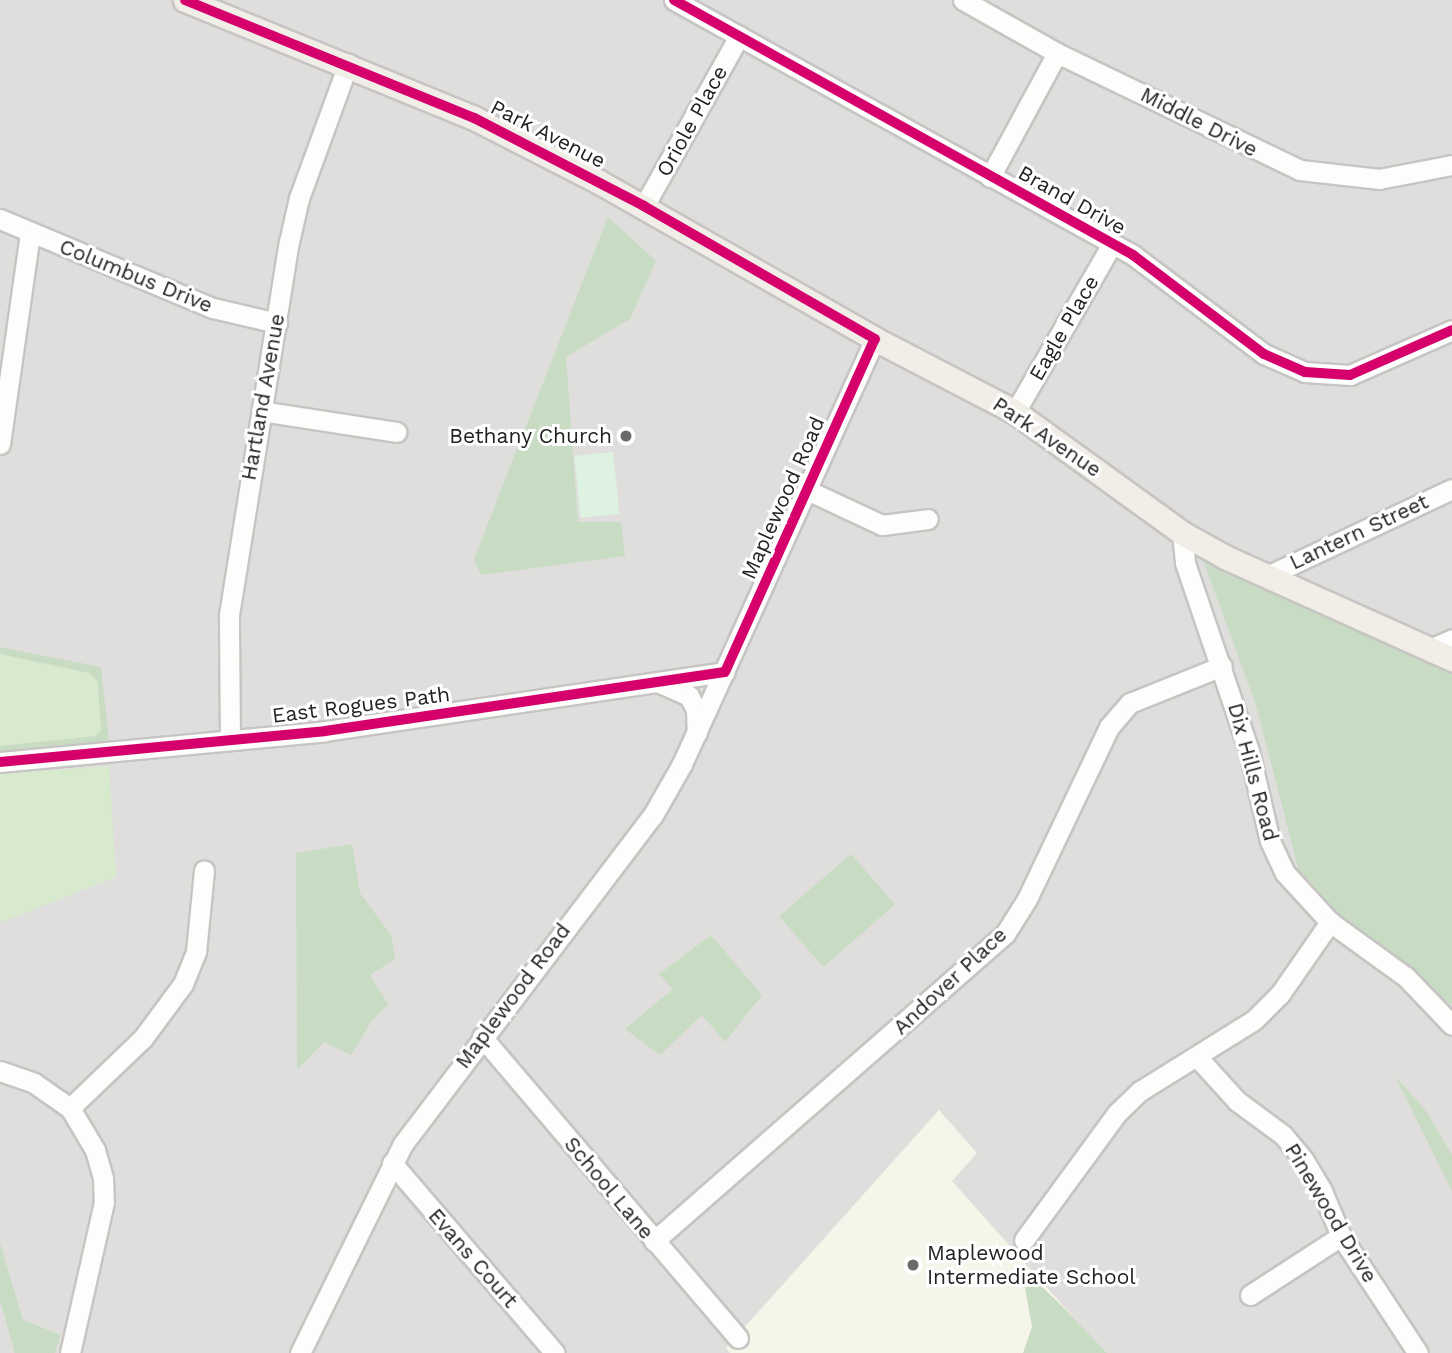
<!DOCTYPE html>
<style>
body{margin:0}
#map{position:relative;width:1452px;height:1353px;overflow:hidden;background:#f0efeb;font-family:"Work Sans",sans-serif}
div>[style]{position:absolute}
.residential>*{inset:0;background:#dfdedc;transform-origin:0 0}
.education>*{inset:0;background:#f5f6e9}
.grass>*{inset:0;background:#d8eace}
.forest>*{inset:0;background:#c8dcc3;transform-origin:0 0}
.park>*{inset:0;background:#ddf2e0;transform-origin:0 0}
.roads{filter:drop-shadow(2px 0 #c6c5c3) drop-shadow(-2px 0 #c6c5c3) drop-shadow(0 2px #c6c5c3) drop-shadow(0 -2px #c6c5c3)}
.minor>*{height:19px;margin:-9.5px;padding:0 9.5px;transform-origin:9.5px;border-radius:9.5px;background:#fdfdfc}
.major>*{height:23px;margin:-11.5px;padding:0 11.5px;transform-origin:11.5px;border-radius:11.5px;background:#f1eee8}
.cycleway>*{height:10px;margin:-5px;padding:0 5px;transform-origin:5px;border-radius:5px;background:#d6006c}
.dots>*{width:19px;height:19px;translate:-50% -50%;box-sizing:border-box;border:4px solid #fff;border-radius:50%}
span{translate:-50% -50%;white-space:nowrap;text-align:center;line-height:1.15;-webkit-text-stroke:6px #fff;paint-order:stroke}
.street-label{font-size:21px;color:#222}
.poi-label{font-size:21px;color:#222}
.right{translate:-100% -50%;text-align:right}
.left{translate:0 -50%;text-align:left}
</style>
<div id="map">
<div class="residential">
<i style="left:0;top:0;width:1452px;height:1353px"></i>
</div>
<div class="education">
<i style="clip-path:polygon(939px 1110px,977px 1153px,952px 1181px,1105px 1353px,730px 1353px,726px 1348px)"></i>
</div>
<div class="grass">
<i style="clip-path:polygon(0 654px,89px 673px,98px 682px,101px 730px,97px 736px,0 746px)"></i>
<i style="clip-path:polygon(109px 766px,116px 877px,0 923px,0 774px)"></i>
</div>
<div class="forest">
<i style="clip-path:polygon(608px 217px,656px 261px,630px 319px,566px 357px,578px 522px,621px 522px,625px 556px,481px 575px,474px 559px)"></i>
<i style="clip-path:polygon(1203px 560px,1452px 674px,1452px 1005px,1353px 928px,1299px 871px,1256px 705px)"></i>
<i style="clip-path:polygon(0 647px,101px 667px,109px 742px,0 752px,0 746px,96px 736px,101px 730px,98px 682px,89px 673px,0 654px)"></i>
<i style="clip-path:polygon(352px 844px,360px 893px,391px 935px,395px 959px,370px 975px,388px 1004px,371px 1022px,351px 1055px,324px 1042px,297px 1070px,296px 853px)"></i>
<i style="left:851px;top:854px;width:67px;height:95px;rotate:49deg"></i>
<i style="clip-path:polygon(711px 935px,762px 995px,725px 1042px,702px 1015px,660px 1055px,625px 1029px,673px 989px,659px 974px)"></i>
<i style="clip-path:polygon(1395px 1076px,1427px 1112px,1452px 1155px,1452px 1191px)"></i>
<i style="clip-path:polygon(0 1243px,23px 1320px,61px 1335px,55px 1353px,15px 1353px,0 1300px)"></i>
<i style="clip-path:polygon(1021px 1266px,1066px 1310px,1107px 1353px,1023px 1353px,1032px 1327px)"></i>
</div>
<div class="park">
<i style="left:613px;top:452px;width:62px;height:39px;rotate:84deg"></i>
</div>
<div class="roads">
<div class="minor">
<i style="left:674px;top:0;width:525px;rotate:29.05deg"></i>
<i style="left:1133px;top:255px;width:164px;rotate:37.1deg"></i>
<i style="left:1264px;top:354px;width:45px;rotate:23.7deg"></i>
<i style="left:1305px;top:372px;width:45px;rotate:3.8deg"></i>
<i style="left:1350px;top:375px;width:111px;rotate:-23.8deg"></i>
<i style="left:963px;top:0;width:108px;rotate:29.4deg"></i>
<i style="left:1057px;top:53px;width:270px;rotate:25.7deg"></i>
<i style="left:1300px;top:170px;width:80px;rotate:6.5deg"></i>
<i style="left:1379px;top:179px;width:74px;rotate:-10.9deg"></i>
<i style="left:990px;top:177px;width:141px;rotate:-61.6deg"></i>
<i style="left:644px;top:206px;width:195px;rotate:-60.8deg"></i>
<i style="left:0;top:219px;width:231px;rotate:22.7deg"></i>
<i style="left:213px;top:308px;width:66px;rotate:13.2deg"></i>
<i style="left:261px;top:411px;width:137px;rotate:8.8deg"></i>
<i style="left:1015px;top:412px;width:194px;rotate:-60deg"></i>
<i style="left:0;top:444px;width:213px;rotate:-81.9deg"></i>
<i style="left:807px;top:490px;width:83px;rotate:25deg"></i>
<i style="left:882px;top:525px;width:46px;rotate:-7.4deg"></i>
<i style="left:1182px;top:533px;width:30px;rotate:84deg"></i>
<i style="left:1185px;top:563px;width:199px;rotate:71.2deg"></i>
<i style="left:1249px;top:751px;width:92px;rotate:76.9deg"></i>
<i style="left:1270px;top:841px;width:35px;rotate:65deg"></i>
<i style="left:1285px;top:873px;width:67px;rotate:47.4deg"></i>
<i style="left:1330px;top:922px;width:94px;rotate:35.9deg"></i>
<i style="left:1406px;top:977px;width:66px;rotate:46.2deg"></i>
<i style="left:1267px;top:576px;width:204px;rotate:-25.2deg"></i>
<i style="left:1430px;top:649px;width:24px;rotate:-24deg"></i>
<i style="left:660px;top:683px;width:32px;rotate:24deg"></i>
<i style="left:689px;top:696px;width:16px;rotate:63deg"></i>
<i style="left:696px;top:710px;width:23px;rotate:88deg"></i>
<i style="left:230px;top:740px;width:125px;rotate:-90.5deg"></i>
<i style="left:229px;top:615px;width:378px;rotate:-80.9deg"></i>
<i style="left:289px;top:242px;width:45px;rotate:-77.2deg"></i>
<i style="left:299px;top:198px;width:143px;rotate:-69.9deg"></i>
<i style="left:0;top:762px;width:326px;rotate:-5.4deg"></i>
<i style="left:325px;top:731px;width:404px;rotate:-8.4deg"></i>
<i style="left:482px;top:1037px;width:395px;rotate:49.6deg"></i>
<i style="left:1198px;top:1058px;width:58px;rotate:47.8deg"></i>
<i style="left:1237px;top:1101px;width:57px;rotate:36.5deg"></i>
<i style="left:1283px;top:1135px;width:31px;rotate:50deg"></i>
<i style="left:1303px;top:1159px;width:37px;rotate:59deg"></i>
<i style="left:1322px;top:1191px;width:49px;rotate:67.1deg"></i>
<i style="left:1341px;top:1236px;width:140px;rotate:56.7deg"></i>
<i style="left:0;top:1071px;width:36px;rotate:19deg"></i>
<i style="left:34px;top:1083px;width:44px;rotate:34.8deg"></i>
<i style="left:70px;top:1108px;width:49px;rotate:59.2deg"></i>
<i style="left:95px;top:1150px;width:29px;rotate:74deg"></i>
<i style="left:103px;top:1178px;width:24px;rotate:88deg"></i>
<i style="left:104px;top:1202px;width:155px;rotate:102.7deg"></i>
<i style="left:70px;top:1108px;width:101px;rotate:-43.8deg"></i>
<i style="left:143px;top:1038px;width:67px;rotate:-53.5deg"></i>
<i style="left:183px;top:984px;width:35px;rotate:-68deg"></i>
<i style="left:196px;top:952px;width:82px;rotate:-84.4deg"></i>
<i style="left:392px;top:1163px;width:250px;rotate:49.4deg"></i>
<i style="left:1024px;top:1240px;width:157px;rotate:-53.8deg"></i>
<i style="left:1117px;top:1113px;width:32px;rotate:-44deg"></i>
<i style="left:1140px;top:1091px;width:134px;rotate:-31.9deg"></i>
<i style="left:1254px;top:1020px;width:37px;rotate:-45deg"></i>
<i style="left:1280px;top:994px;width:88px;rotate:-55.2deg"></i>
<i style="left:654px;top:1241px;width:466px;rotate:-41.2deg"></i>
<i style="left:1005px;top:934px;width:41px;rotate:-57.8deg"></i>
<i style="left:1027px;top:899px;width:191px;rotate:-64.5deg"></i>
<i style="left:1109px;top:727px;width:32px;rotate:-49deg"></i>
<i style="left:1130px;top:703px;width:99px;rotate:-21.9deg"></i>
<i style="left:1250px;top:1295px;width:108px;rotate:-33deg"></i>
<i style="left:300px;top:1353px;width:233px;rotate:-63.8deg"></i>
<i style="left:403px;top:1144px;width:413px;rotate:-52.8deg"></i>
<i style="left:653px;top:815px;width:59px;rotate:-60.4deg"></i>
<i style="left:682px;top:764px;width:467px;rotate:-65.6deg"></i>
</div>
<div class="major">
<i style="left:185px;top:0;width:312px;rotate:22.2deg"></i>
<i style="left:474px;top:118px;width:140px;rotate:27.1deg"></i>
<i style="left:599px;top:182px;width:318px;rotate:29.6deg"></i>
<i style="left:875px;top:339px;width:158px;rotate:27.5deg"></i>
<i style="left:1015px;top:412px;width:206px;rotate:35.9deg"></i>
<i style="left:1182px;top:533px;width:51px;rotate:29.1deg"></i>
<i style="left:1227px;top:558px;width:247px;rotate:24.2deg"></i>
</div>
</div>
<div class="cycleway">
<i style="left:674px;top:0;width:525px;rotate:29.05deg"></i>
<i style="left:1133px;top:255px;width:164px;rotate:37.1deg"></i>
<i style="left:1264px;top:354px;width:45px;rotate:23.7deg"></i>
<i style="left:1305px;top:372px;width:45px;rotate:3.8deg"></i>
<i style="left:1350px;top:375px;width:111px;rotate:-23.8deg"></i>
<i style="left:0;top:762px;width:326px;rotate:-5.4deg"></i>
<i style="left:325px;top:731px;width:404px;rotate:-8.4deg"></i>
<i style="left:725px;top:672px;width:365px;rotate:-65.8deg"></i>
<i style="left:875px;top:339px;width:267px;rotate:-150.1deg"></i>
<i style="left:644px;top:206px;width:191px;rotate:-152.6deg"></i>
<i style="left:474px;top:118px;width:312px;rotate:-157.8deg"></i>
</div>
<div class="dots">
<i style="left:626px;top:436px;background:#6a6a68"></i>
<i style="left:913px;top:1265px;background:#6a6a68"></i>
</div>
<div class="street-label">
<span style="left:692px;top:121px;rotate:-61deg">Oriole Place</span>
<span style="left:1199px;top:122px;rotate:27deg">Middle Drive</span>
<span style="left:548px;top:134px;rotate:27deg">Park Avenue</span>
<span style="left:1072px;top:200px;rotate:29deg">Brand Drive</span>
<span style="left:136px;top:276px;rotate:22deg">Columbus Drive</span>
<span style="left:1064px;top:328px;rotate:-60deg">Eagle Place</span>
<span style="left:263px;top:397px;rotate:-80deg">Hartland Avenue</span>
<span style="left:1047px;top:437px;rotate:34deg">Park Avenue</span>
<span style="left:783px;top:498px;rotate:-66deg">Maplewood Road</span>
<span style="left:1359px;top:532px;rotate:-25deg">Lantern Street</span>
<span style="left:361px;top:705px;rotate:-7deg">East Rogues Path</span>
<span style="left:1253px;top:772px;rotate:75deg">Dix Hills Road</span>
<span style="left:950px;top:981px;rotate:-43deg">Andover Place</span>
<span style="left:513px;top:996px;rotate:-53deg">Maplewood Road</span>
<span style="left:609px;top:1188px;rotate:50deg">School Lane</span>
<span style="left:1331px;top:1213px;rotate:59deg">Pinewood Drive</span>
<span style="left:473px;top:1258px;rotate:49deg">Evans Court</span>
</div>
<div class="poi-label">
<span class="right" style="left:612px;top:436px">Bethany Church</span>
<span class="left" style="left:927px;top:1265px">Maplewood<br>Intermediate School</span>
</div>
</div>
